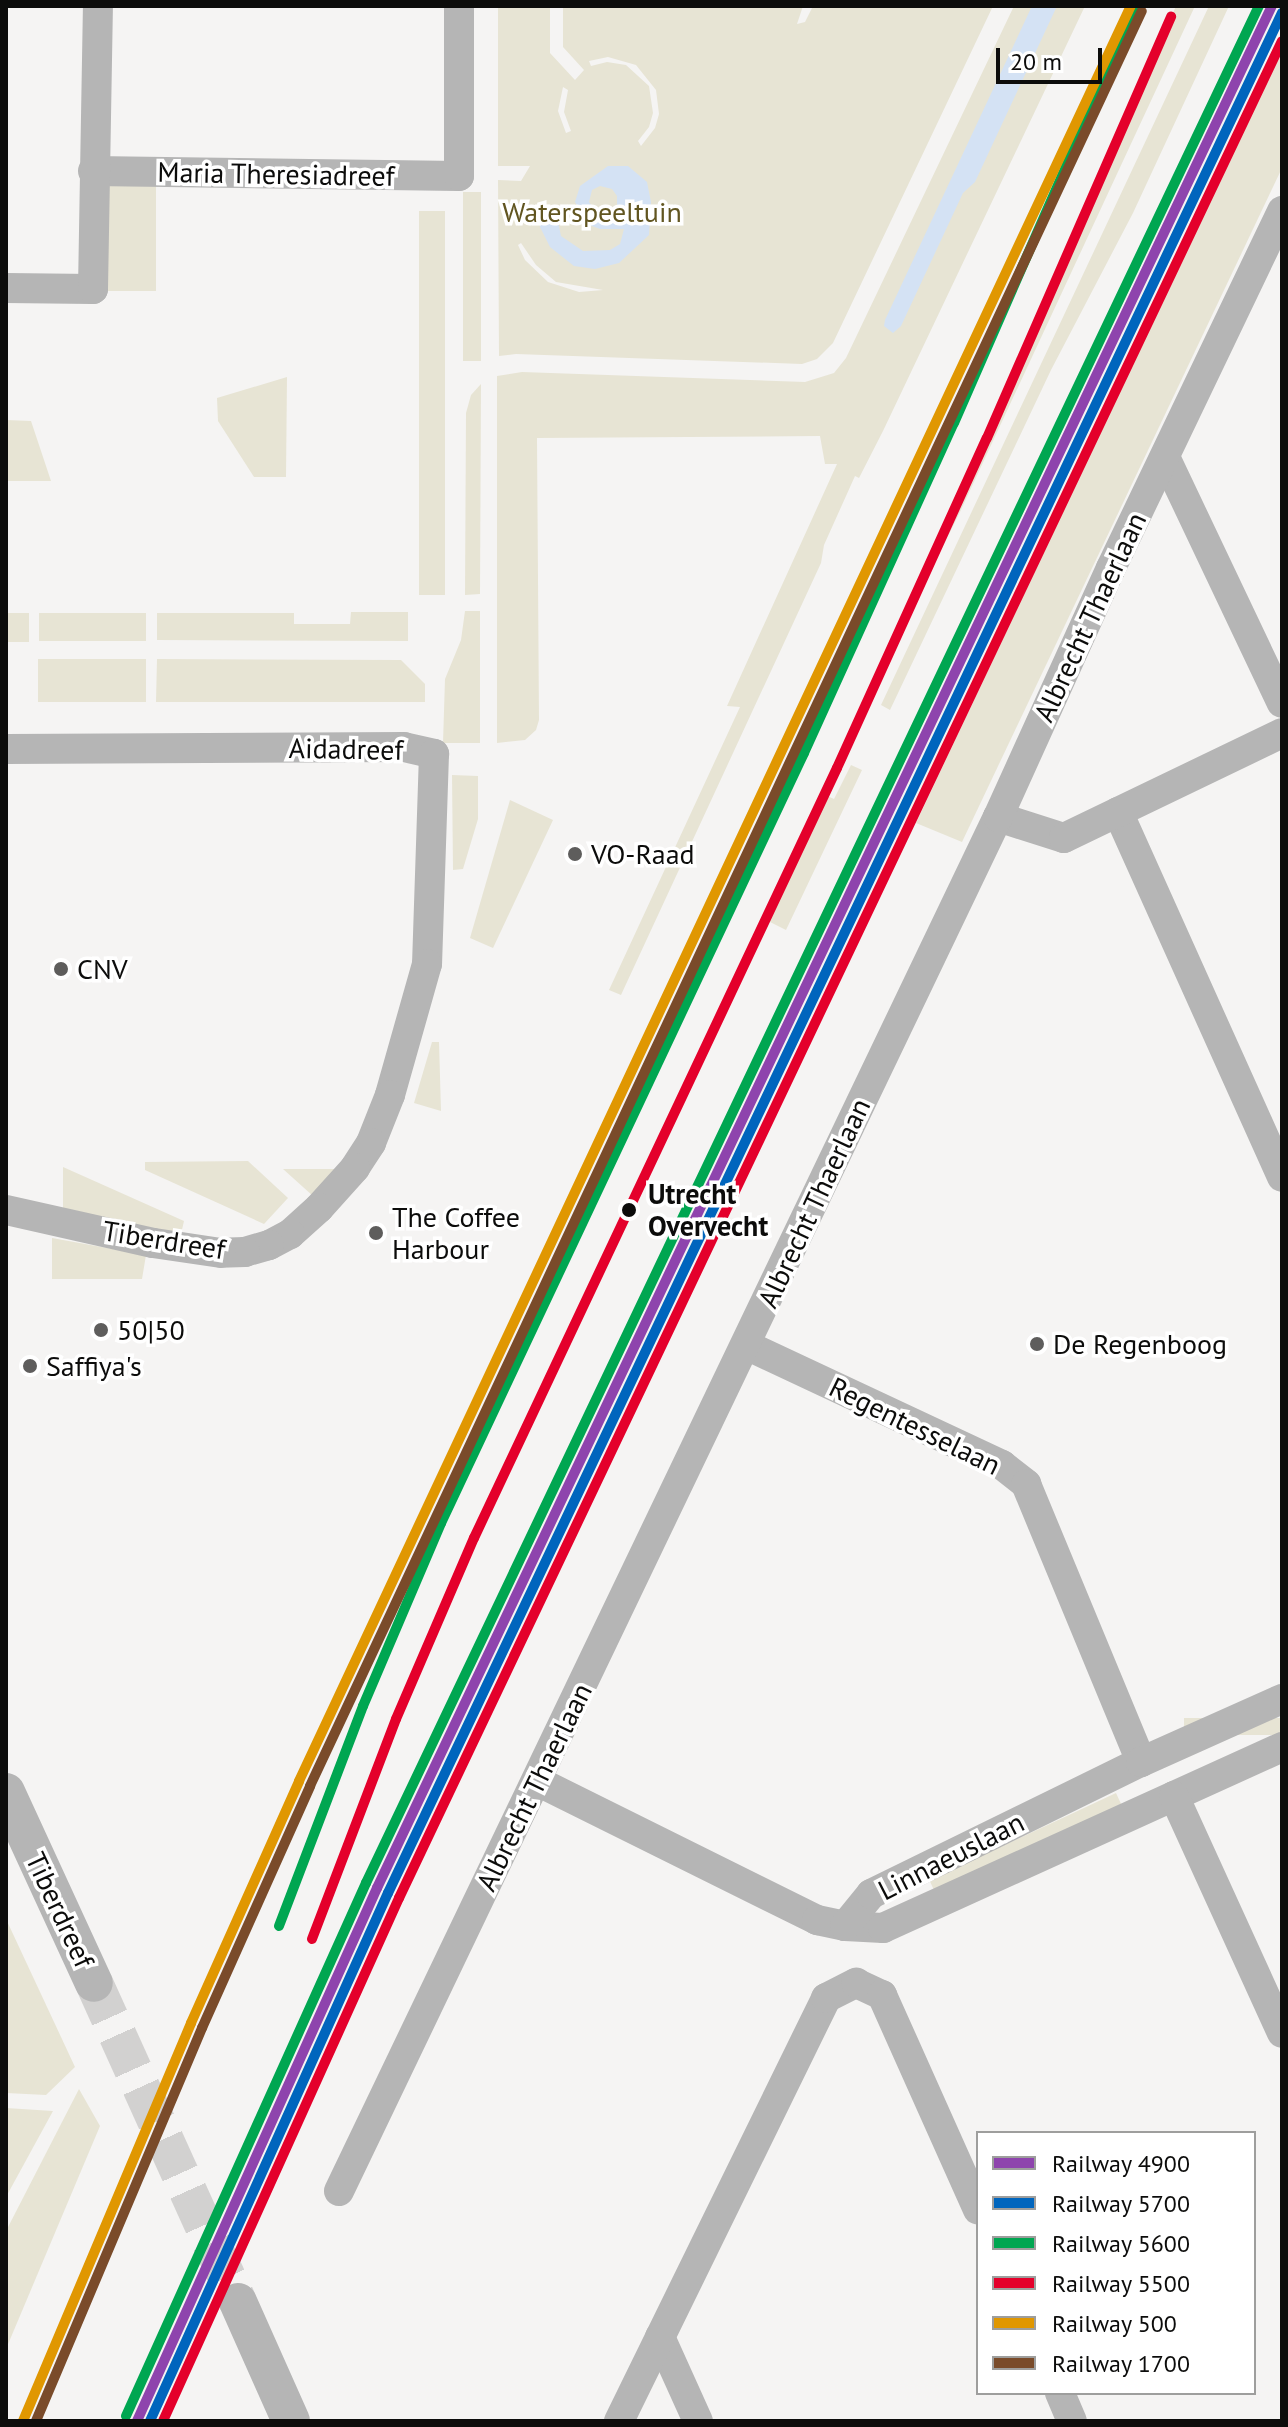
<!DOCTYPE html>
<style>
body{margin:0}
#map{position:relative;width:1288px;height:2427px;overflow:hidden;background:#f5f4f3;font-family:"PT Sans",sans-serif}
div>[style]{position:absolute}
.green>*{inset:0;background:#e7e4d4;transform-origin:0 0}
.water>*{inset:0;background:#d4e2f4}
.tertiary-tunnel>*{height:38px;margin-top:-19px;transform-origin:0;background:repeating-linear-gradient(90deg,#d2d1d0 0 38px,transparent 0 57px)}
.minor>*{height:30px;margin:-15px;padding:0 15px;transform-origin:15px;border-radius:15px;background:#b5b5b5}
.tertiary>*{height:38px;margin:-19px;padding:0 19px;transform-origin:19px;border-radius:19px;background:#b5b5b5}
.rail-1>*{height:10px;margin:-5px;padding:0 5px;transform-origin:5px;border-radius:5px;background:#8e44ad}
.rail-2>*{height:10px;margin:-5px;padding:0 5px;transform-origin:5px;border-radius:5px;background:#0065bd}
.rail-3>*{height:10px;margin:-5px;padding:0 5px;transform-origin:5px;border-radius:5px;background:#00a651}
.rail-4>*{height:10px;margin:-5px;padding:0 5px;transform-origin:5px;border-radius:5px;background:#e4002b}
.rail-5>*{height:10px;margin:-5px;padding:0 5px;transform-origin:5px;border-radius:5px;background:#e09701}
.rail-6>*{height:10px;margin:-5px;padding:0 5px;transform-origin:5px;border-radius:5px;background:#7a4b2a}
.dots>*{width:22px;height:22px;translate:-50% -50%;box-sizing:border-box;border:4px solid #fff;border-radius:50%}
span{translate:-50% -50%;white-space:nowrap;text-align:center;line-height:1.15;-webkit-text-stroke:7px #fff;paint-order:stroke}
.street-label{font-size:28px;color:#0c0c0b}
.park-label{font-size:28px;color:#615520}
.poi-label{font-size:28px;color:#0c0c0b}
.left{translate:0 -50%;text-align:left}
.stop-label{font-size:28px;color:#0c0c0b;font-weight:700}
.frame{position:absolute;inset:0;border:8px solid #0c0c0b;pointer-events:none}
.legend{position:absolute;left:976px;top:2131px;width:280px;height:264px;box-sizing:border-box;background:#fff;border:2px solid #9e9e9d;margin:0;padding:10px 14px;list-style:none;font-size:24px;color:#0c0c0b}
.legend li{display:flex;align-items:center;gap:16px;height:40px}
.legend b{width:40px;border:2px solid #9e9e9d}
.scale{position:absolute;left:996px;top:48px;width:106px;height:36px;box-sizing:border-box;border:4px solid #0c0c0b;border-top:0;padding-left:10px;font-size:24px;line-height:28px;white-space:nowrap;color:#0c0c0b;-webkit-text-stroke:6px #fff;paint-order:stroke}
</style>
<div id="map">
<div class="green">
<i style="clip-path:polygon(evenodd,498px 6px,550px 6px,550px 53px,575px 80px,584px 70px,563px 47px,563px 6px,803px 6px,797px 24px,805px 22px,813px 6px,993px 6px,833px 343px,817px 359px,802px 364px,516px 354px,499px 356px,498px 180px,521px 181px,530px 166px,498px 166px,498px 6px,608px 57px,636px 65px,656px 90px,659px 114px,655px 128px,641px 146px,638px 141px,649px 127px,653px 113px,649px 86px,626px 65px,607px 62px,591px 66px,589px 61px,608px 57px,498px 6px,563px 87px,568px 90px,564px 112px,571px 131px,566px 133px,558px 111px,563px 87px,498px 6px,521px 243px,536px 265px,556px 282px,603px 290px,579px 292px,548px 282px,525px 260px,518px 245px,521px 243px)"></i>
<i style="clip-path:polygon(1014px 6px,1085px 6px,883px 431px,859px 478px,855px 476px,824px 545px,821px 563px,621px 995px,609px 990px,740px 707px,727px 706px,837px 464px,825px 464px,820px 436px,537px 438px,539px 720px,536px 730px,525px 740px,497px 743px,497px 376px,522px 372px,805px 382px,834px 373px,846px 358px)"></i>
<i style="clip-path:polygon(1176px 6px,1195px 6px,960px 512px,867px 699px,928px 572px)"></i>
<i style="clip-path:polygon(1209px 6px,1229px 6px,1133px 213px,1051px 370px,890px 710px,881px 705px)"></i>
<i style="clip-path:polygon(1282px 48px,1282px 168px,962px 842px,916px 823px)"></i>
<i style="left:106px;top:182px;width:50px;height:109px"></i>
<i style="left:481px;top:192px;width:169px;height:18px;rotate:90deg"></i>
<i style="left:419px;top:211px;width:26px;height:384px"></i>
<i style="clip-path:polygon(287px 377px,286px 477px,254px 477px,218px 421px,217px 398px)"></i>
<i style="clip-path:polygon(481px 384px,480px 594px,465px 595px,466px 413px,471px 395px)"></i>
<i style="clip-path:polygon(6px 420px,31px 421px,51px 481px,6px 481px)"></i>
<i style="clip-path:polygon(465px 611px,480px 611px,480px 743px,443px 743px,445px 679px,461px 640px)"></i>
<i style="clip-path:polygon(351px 612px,408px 612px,408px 641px,157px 640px,157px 613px,294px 613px,294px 624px,350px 624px)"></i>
<i style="left:6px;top:613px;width:23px;height:29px"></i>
<i style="left:146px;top:613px;width:28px;height:107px;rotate:90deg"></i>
<i style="left:146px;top:659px;width:43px;height:108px;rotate:90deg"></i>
<i style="clip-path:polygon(157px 659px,401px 660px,425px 684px,425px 702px,156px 702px)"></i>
<i style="clip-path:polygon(851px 765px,862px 770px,786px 930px,764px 919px,823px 794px,834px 799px)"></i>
<i style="clip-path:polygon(452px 775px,478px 776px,478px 819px,463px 869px,453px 870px)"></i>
<i style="clip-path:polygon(510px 800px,553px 820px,493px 948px,470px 938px)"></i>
<i style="clip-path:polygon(432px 1042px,439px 1042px,441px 1111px,414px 1103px)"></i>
<i style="clip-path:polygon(248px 1161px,288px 1198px,264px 1224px,145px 1170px,145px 1162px)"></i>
<i style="clip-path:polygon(63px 1167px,184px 1221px,181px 1234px,63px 1211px)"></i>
<i style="clip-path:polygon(283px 1169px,336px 1169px,313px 1196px)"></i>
<i style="clip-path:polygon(52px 1238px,146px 1255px,142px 1279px,52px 1279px)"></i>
<i style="left:1282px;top:1718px;width:17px;height:98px;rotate:90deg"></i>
<i style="left:1116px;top:1793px;width:17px;height:206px;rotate:65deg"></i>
<i style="clip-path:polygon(6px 1919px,75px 2067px,46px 2095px,6px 2093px)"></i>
<i style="clip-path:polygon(79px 2089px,100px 2126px,6px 2349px,6px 2231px)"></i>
<i style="clip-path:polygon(6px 2108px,53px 2111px,6px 2197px)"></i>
</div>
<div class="water">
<i style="clip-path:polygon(1032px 6px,1057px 6px,975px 182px,963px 193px,901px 326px,893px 333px,884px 326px,885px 320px)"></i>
<i style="clip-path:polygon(evenodd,608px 166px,628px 166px,647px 182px,651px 202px,649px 235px,619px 263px,595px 269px,574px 266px,550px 247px,540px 227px,539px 215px,545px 209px,556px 212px,561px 236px,583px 251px,610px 250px,620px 244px,624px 229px,600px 229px,587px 224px,575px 202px,580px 186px,608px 166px,600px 186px,612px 189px,617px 196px,617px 205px,608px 213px,596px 212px,589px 202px,592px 190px,600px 186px)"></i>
</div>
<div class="tertiary-tunnel">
<i style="left:94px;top:1983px;width:350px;rotate:65.7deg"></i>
</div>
<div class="minor">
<i style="left:93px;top:171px;width:366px;rotate:0.8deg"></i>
<i style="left:459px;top:176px;width:170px;rotate:-90deg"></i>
<i style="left:6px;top:288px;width:87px;rotate:0.7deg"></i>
<i style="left:93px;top:289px;width:283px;rotate:-89deg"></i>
<i style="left:1165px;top:457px;width:272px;rotate:64.6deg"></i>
<i style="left:6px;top:749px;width:398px;rotate:-0.3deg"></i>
<i style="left:404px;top:747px;width:31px;rotate:13deg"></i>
<i style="left:434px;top:754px;width:210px;rotate:91.9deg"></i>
<i style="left:427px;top:964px;width:136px;rotate:105.8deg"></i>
<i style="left:390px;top:1095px;width:52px;rotate:111.6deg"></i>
<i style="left:371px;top:1143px;width:30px;rotate:123deg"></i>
<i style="left:355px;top:1168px;width:54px;rotate:132deg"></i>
<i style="left:319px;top:1208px;width:39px;rotate:138deg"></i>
<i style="left:290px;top:1234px;width:24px;rotate:152deg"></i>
<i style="left:269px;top:1245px;width:25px;rotate:164deg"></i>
<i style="left:245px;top:1252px;width:24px;rotate:178deg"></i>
<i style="left:221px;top:1253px;width:69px;rotate:-171.6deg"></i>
<i style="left:153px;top:1243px;width:151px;rotate:-167.3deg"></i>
<i style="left:1118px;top:812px;width:400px;rotate:65.8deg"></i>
<i style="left:998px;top:817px;width:69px;rotate:17.7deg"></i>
<i style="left:1064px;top:838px;width:242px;rotate:-25.7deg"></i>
<i style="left:746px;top:1345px;width:283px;rotate:25.1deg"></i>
<i style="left:1002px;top:1465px;width:31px;rotate:38deg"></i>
<i style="left:1026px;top:1484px;width:301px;rotate:67.5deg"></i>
<i style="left:537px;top:1781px;width:313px;rotate:26.4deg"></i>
<i style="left:817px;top:1920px;width:29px;rotate:12deg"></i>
<i style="left:845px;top:1926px;width:38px;rotate:3deg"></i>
<i style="left:883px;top:1928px;width:438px;rotate:-24.4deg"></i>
<i style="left:1174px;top:1796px;width:260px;rotate:65.5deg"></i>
<i style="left:845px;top:1926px;width:41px;rotate:-50.9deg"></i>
<i style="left:871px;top:1894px;width:301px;rotate:-26.1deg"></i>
<i style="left:1141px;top:1762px;width:154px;rotate:-24.1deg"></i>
<i style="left:339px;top:2191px;width:1524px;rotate:-64.38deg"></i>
<i style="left:998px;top:817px;width:273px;rotate:-65.6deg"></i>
<i style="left:1111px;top:568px;width:396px;rotate:-64.4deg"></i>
<i style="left:660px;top:2337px;width:92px;rotate:65.7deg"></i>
<i style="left:1060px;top:2393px;width:30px;rotate:67deg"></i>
<i style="left:619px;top:2421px;width:471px;rotate:-63.9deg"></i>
<i style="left:826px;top:1998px;width:34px;rotate:-27deg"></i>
<i style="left:856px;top:1983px;width:29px;rotate:25deg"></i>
<i style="left:882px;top:1995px;width:235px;rotate:65.9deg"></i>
</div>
<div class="tertiary">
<i style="left:6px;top:1792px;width:210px;rotate:65.3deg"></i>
<i style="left:238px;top:2302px;width:130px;rotate:66deg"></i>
</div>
<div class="rail-1">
<i style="left:137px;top:2421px;width:585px;rotate:-65.76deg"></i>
<i style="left:377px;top:1888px;width:2084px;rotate:-64.57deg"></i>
</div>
<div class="rail-2">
<i style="left:150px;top:2421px;width:579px;rotate:-65.74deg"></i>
<i style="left:388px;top:1893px;width:2082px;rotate:-64.57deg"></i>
</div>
<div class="rail-3">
<i style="left:279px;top:1926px;width:235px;rotate:-69.1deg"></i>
<i style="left:363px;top:1706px;width:199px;rotate:-66.9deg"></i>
<i style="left:441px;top:1523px;width:851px;rotate:-64.76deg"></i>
<i style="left:804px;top:753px;width:362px;rotate:-65.6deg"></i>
<i style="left:954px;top:423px;width:455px;rotate:-66.4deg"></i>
<i style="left:126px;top:2416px;width:585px;rotate:-65.76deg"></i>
<i style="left:366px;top:1883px;width:2079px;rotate:-64.56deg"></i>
</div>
<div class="rail-4">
<i style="left:312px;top:1939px;width:235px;rotate:-69.1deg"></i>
<i style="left:396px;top:1719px;width:197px;rotate:-66.7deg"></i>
<i style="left:474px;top:1538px;width:851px;rotate:-64.76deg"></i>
<i style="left:837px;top:768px;width:362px;rotate:-65.6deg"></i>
<i style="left:987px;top:438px;width:460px;rotate:-66.4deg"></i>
<i style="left:163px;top:2421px;width:574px;rotate:-65.71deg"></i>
<i style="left:399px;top:1898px;width:2056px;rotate:-64.57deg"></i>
</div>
<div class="rail-5">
<i style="left:23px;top:2421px;width:432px;rotate:-67.1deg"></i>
<i style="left:191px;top:2023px;width:265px;rotate:-65.9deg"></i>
<i style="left:299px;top:1781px;width:1960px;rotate:-64.89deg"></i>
</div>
<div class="rail-6">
<i style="left:36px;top:2421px;width:427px;rotate:-67.1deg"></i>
<i style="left:202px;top:2028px;width:265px;rotate:-65.9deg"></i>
<i style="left:310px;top:1786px;width:1960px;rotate:-64.89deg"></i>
</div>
<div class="dots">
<i style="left:575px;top:854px;background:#5e5d5c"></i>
<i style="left:61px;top:969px;background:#5e5d5c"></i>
<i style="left:629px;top:1210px;background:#0c0c0b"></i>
<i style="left:376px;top:1233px;background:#5e5d5c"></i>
<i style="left:101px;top:1330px;background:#5e5d5c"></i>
<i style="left:1037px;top:1344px;background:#5e5d5c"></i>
<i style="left:30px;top:1366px;background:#5e5d5c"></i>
</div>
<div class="street-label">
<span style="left:276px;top:174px;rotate:1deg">Maria Theresiadreef</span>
<span style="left:1090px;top:617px;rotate:-65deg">Albrecht Thaerlaan</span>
<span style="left:346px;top:749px;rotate:1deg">Aidadreef</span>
<span style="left:814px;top:1203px;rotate:-65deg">Albrecht Thaerlaan</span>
<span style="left:164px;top:1240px;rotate:9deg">Tiberdreef</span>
<span style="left:915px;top:1426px;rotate:26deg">Regentesselaan</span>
<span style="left:534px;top:1787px;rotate:-64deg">Albrecht Thaerlaan</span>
<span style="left:951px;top:1856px;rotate:-27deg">Linnaeuslaan</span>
<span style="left:60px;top:1910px;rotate:65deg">Tiberdreef</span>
</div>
<div class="park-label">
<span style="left:592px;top:212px">Waterspeeltuin</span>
</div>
<div class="poi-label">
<span class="left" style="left:591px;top:854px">VO-Raad</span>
<span class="left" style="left:77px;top:969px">CNV</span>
<span class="left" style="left:392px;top:1233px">The Coffee<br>Harbour</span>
<span class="left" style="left:117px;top:1330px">50|50</span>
<span class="left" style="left:1053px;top:1344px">De Regenboog</span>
<span class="left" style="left:46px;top:1366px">Saffiya's</span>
</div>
<div class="stop-label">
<span class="left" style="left:648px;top:1210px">Utrecht<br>Overvecht</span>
</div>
<div class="frame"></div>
<ul class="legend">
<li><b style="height:10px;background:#8e44ad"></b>Railway 4900</li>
<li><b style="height:10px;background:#0065bd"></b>Railway 5700</li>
<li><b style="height:10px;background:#00a651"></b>Railway 5600</li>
<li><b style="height:10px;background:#e4002b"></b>Railway 5500</li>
<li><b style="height:10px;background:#e09701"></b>Railway 500</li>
<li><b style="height:10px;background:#7a4b2a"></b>Railway 1700</li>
</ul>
<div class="scale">20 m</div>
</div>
